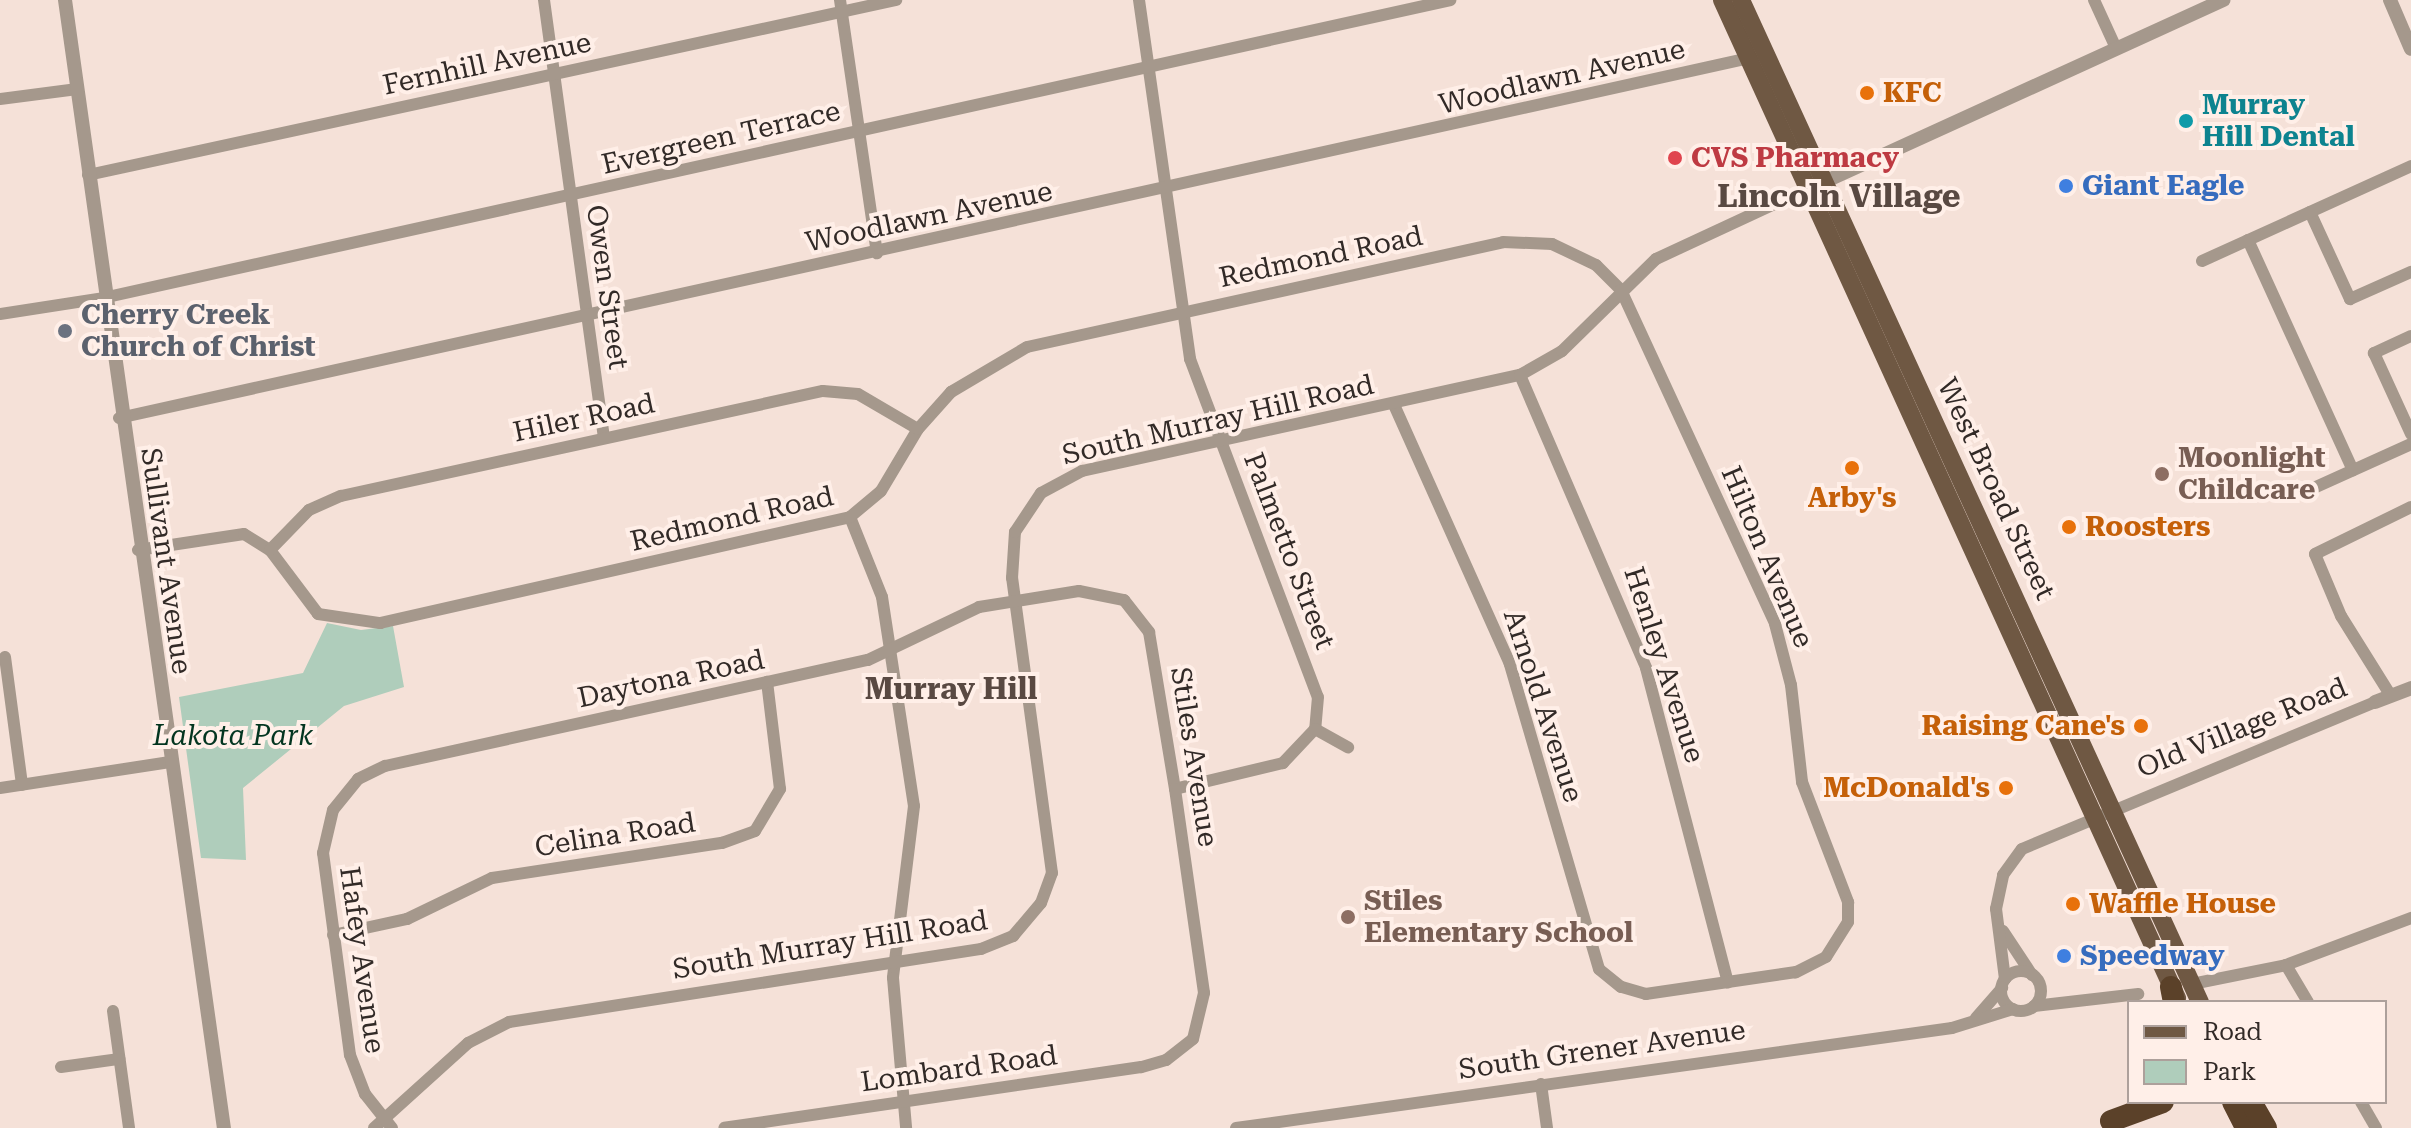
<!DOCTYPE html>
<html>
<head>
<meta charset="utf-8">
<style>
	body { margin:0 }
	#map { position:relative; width:2411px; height:1128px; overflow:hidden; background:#f5e1d8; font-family:"Roboto Serif",serif }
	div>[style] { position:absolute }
	.green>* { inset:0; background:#afcdbb }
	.minor>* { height:12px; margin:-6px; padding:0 6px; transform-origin:6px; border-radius:6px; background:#a5988c }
	.minor>.ring { margin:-6px; padding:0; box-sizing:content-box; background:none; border:12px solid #a5988c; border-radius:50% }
	.tertiary>* { height:14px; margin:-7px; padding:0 7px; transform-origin:7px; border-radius:7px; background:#a5988c }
	.primary>* { height:18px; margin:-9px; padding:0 9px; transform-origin:9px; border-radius:9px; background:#6f5843 }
	.motorway>* { height:22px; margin:-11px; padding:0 11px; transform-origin:11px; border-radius:11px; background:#5b4129 }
	.dots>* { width:22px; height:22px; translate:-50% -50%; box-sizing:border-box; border:4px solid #ffefe8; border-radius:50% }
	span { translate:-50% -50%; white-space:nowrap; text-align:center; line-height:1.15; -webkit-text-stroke:8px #ffefe8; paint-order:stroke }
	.street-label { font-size:28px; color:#322a27 }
	.food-label { font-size:28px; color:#c56008; font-weight:700 }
	.left { translate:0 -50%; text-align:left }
	.right { translate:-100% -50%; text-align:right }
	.culture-label { font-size:28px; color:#0d838f; font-weight:700 }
	.health-label { font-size:28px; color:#be3a42; font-weight:700 }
	.shop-label { font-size:28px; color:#366cbe; font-weight:700 }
	.worship-label { font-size:28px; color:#5b616d; font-weight:700 }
	.education-label { font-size:28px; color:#785e54; font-weight:700 }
	.park-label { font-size:28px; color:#033520; font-style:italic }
	.neighbourhood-label { font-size:30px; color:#594942; font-weight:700 }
	.quarter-label { font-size:32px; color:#594942; font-weight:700 }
	.legend { position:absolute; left:2127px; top:1000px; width:260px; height:104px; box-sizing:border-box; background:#ffefe8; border:2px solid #ada09b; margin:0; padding:10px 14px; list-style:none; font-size:24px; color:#322a27 }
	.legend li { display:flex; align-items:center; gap:16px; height:40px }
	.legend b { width:40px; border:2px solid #ada09b }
</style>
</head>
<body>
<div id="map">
	<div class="green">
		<div style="clip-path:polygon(327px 623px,361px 630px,393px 626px,404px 687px,344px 706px,243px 788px,246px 860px,201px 858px,179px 697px,303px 673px)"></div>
	</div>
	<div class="minor">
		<div style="left:544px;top:0;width:442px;rotate:82.2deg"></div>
		<div style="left:840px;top:0;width:256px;rotate:81.7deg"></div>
		<div style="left:1139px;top:0;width:363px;rotate:81.9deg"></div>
		<div style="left:1190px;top:359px;width:361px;rotate:69.3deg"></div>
		<div style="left:1318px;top:697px;width:32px;rotate:95deg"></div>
		<div style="left:1315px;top:729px;width:47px;rotate:133.3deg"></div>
		<div style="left:1283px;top:763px;width:111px;rotate:166.5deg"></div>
		<div style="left:2094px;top:0;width:53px;rotate:65.4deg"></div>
		<div style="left:0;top:99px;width:78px;rotate:-7.4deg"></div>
		<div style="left:88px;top:175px;width:827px;rotate:-12.22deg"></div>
		<div style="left:2310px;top:212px;width:96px;rotate:65.3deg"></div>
		<div style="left:2350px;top:299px;width:67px;rotate:-23.9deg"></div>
		<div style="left:2248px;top:240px;width:253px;rotate:65.5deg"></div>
		<div style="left:2202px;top:261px;width:230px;rotate:-24.4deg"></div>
		<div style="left:0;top:314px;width:104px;rotate:-8.8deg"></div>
		<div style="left:103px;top:298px;width:1380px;rotate:-12.47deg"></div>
		<div style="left:2411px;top:336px;width:41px;rotate:155.3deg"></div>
		<div style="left:2374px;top:353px;width:89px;rotate:65.4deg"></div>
		<div style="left:1520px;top:375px;width:319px;rotate:66.7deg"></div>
		<div style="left:1646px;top:668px;width:325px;rotate:75.4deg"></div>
		<div style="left:119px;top:418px;width:1669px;rotate:-12.45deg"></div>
		<div style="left:2307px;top:491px;width:114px;rotate:-24.3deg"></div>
		<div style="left:850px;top:517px;width:86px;rotate:68.2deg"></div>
		<div style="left:882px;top:597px;width:211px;rotate:81.3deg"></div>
		<div style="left:914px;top:806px;width:173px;rotate:97deg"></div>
		<div style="left:893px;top:978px;width:151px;rotate:85deg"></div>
		<div style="left:138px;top:550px;width:107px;rotate:-8.6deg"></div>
		<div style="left:244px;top:534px;width:31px;rotate:32deg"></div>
		<div style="left:270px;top:550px;width:80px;rotate:53.1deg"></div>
		<div style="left:318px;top:614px;width:63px;rotate:8.3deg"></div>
		<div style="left:380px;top:623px;width:482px;rotate:-12.7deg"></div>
		<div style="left:850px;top:517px;width:40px;rotate:-40deg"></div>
		<div style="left:881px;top:491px;width:72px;rotate:-59.2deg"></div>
		<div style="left:918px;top:429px;width:50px;rotate:-48.3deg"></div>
		<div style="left:951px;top:392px;width:88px;rotate:-30.6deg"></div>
		<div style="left:1027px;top:347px;width:487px;rotate:-12.4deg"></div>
		<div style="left:1503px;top:242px;width:49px;rotate:2.3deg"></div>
		<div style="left:1552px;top:244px;width:49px;rotate:25.5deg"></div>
		<div style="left:1596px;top:265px;width:35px;rotate:45deg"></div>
		<div style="left:1621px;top:290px;width:368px;rotate:65.2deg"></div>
		<div style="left:1775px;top:624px;width:63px;rotate:75.3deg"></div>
		<div style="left:1791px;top:685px;width:98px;rotate:83.5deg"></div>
		<div style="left:1802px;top:782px;width:129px;rotate:69deg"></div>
		<div style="left:1848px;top:902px;width:20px;rotate:90deg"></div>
		<div style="left:1848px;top:922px;width:41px;rotate:122.2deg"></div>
		<div style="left:1826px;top:957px;width:34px;rotate:153deg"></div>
		<div style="left:1796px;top:972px;width:152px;rotate:171.7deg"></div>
		<div style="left:1646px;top:994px;width:26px;rotate:-164deg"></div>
		<div style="left:1621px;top:987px;width:28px;rotate:-141deg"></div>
		<div style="left:1599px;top:969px;width:318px;rotate:-106.3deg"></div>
		<div style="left:1510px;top:664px;width:286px;rotate:-114.1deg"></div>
		<div style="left:270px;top:550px;width:56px;rotate:-45.7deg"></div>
		<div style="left:309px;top:510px;width:35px;rotate:-24deg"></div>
		<div style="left:341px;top:496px;width:493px;rotate:-12.3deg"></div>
		<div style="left:823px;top:391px;width:35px;rotate:5deg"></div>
		<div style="left:858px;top:394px;width:69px;rotate:30.3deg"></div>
		<div style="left:5px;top:657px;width:129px;rotate:82.4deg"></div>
		<div style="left:2391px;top:696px;width:94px;rotate:-122deg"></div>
		<div style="left:2341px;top:616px;width:67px;rotate:-112.8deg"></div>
		<div style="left:2315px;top:554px;width:107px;rotate:-26.1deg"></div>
		<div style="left:1315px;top:729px;width:38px;rotate:29deg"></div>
		<div style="left:0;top:788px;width:172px;rotate:-8.7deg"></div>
		<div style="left:2003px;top:931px;width:53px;rotate:56.6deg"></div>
		<div style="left:333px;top:935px;width:76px;rotate:-12.2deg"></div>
		<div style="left:407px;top:919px;width:94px;rotate:-25.8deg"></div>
		<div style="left:492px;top:878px;width:233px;rotate:-8.7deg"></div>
		<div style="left:722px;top:843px;width:35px;rotate:-20deg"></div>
		<div style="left:755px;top:831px;width:49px;rotate:-59.2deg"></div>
		<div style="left:780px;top:789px;width:108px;rotate:-96.9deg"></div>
		<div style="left:2286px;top:965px;width:43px;rotate:59.3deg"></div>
		<div class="ring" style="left:2001px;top:971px;width:28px;height:28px"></div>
		<div style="left:2005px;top:979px;width:71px;rotate:-97.3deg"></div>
		<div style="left:1996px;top:909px;width:35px;rotate:-78deg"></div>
		<div style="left:2003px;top:875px;width:32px;rotate:-54deg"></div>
		<div style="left:2022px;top:849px;width:382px;rotate:-22.6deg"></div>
		<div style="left:2192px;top:984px;width:96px;rotate:-11.4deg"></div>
		<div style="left:2286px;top:965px;width:134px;rotate:-20.6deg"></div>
		<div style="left:2034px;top:1006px;width:105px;rotate:-6.6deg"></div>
		<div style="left:113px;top:1011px;width:118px;rotate:82.2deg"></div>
		<div style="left:1976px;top:1018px;width:40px;rotate:-49deg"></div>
		<div style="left:61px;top:1067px;width:59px;rotate:-7.9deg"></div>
		<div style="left:1541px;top:1084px;width:44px;rotate:82.2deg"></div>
		<div style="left:2361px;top:1102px;width:30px;rotate:60deg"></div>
		<div style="left:374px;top:1128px;width:127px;rotate:-42.1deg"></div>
		<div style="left:468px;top:1043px;width:46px;rotate:-27.1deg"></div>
		<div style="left:509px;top:1022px;width:478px;rotate:-8.8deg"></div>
		<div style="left:981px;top:949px;width:35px;rotate:-22deg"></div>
		<div style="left:1013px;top:936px;width:43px;rotate:-49.7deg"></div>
		<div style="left:1041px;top:903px;width:32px;rotate:-70deg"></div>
		<div style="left:1052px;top:873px;width:298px;rotate:-97.7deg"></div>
		<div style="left:1012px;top:578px;width:46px;rotate:-86.3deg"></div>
		<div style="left:1015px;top:532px;width:47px;rotate:-56.3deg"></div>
		<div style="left:1041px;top:493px;width:47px;rotate:-28.2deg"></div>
		<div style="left:1082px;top:471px;width:448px;rotate:-12.4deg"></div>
		<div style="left:1520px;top:375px;width:48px;rotate:-29.7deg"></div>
		<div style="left:1562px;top:351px;width:132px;rotate:-44.4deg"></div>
		<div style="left:1656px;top:259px;width:173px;rotate:-24.9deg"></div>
		<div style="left:392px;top:1128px;width:43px;rotate:-128.5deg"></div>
		<div style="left:365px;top:1094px;width:42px;rotate:-111deg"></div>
		<div style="left:350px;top:1055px;width:204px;rotate:-97.6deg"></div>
		<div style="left:323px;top:853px;width:44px;rotate:-76.9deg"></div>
		<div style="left:333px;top:810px;width:40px;rotate:-51deg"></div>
		<div style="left:358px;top:779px;width:30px;rotate:-26deg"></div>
		<div style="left:385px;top:766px;width:494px;rotate:-12.4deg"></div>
		<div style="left:868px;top:660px;width:123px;rotate:-25.5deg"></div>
		<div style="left:979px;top:607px;width:101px;rotate:-9.1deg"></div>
		<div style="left:1079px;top:591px;width:46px;rotate:11.3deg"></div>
		<div style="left:1124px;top:600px;width:41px;rotate:52deg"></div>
		<div style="left:1149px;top:632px;width:159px;rotate:80.6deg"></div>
		<div style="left:1175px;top:789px;width:206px;rotate:81.9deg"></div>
		<div style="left:1204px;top:993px;width:47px;rotate:103.4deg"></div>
		<div style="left:1193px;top:1039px;width:34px;rotate:142deg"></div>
		<div style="left:1166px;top:1060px;width:26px;rotate:164deg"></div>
		<div style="left:1141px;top:1067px;width:421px;rotate:171.7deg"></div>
		<div style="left:1236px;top:1128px;width:723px;rotate:-7.95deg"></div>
		<div style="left:1952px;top:1028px;width:64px;rotate:-17.3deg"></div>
	</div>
	<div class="tertiary">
		<div style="left:65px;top:0;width:1139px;rotate:81.98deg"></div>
		<div style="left:2390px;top:0;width:53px;rotate:66.8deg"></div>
		<div style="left:1824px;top:182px;width:439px;rotate:-24.5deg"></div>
		<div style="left:2375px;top:702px;width:39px;rotate:-21deg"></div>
	</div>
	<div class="primary">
		<div style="left:1722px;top:0;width:1097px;rotate:65.49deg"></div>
		<div style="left:1741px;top:0;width:1102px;rotate:65.39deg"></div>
	</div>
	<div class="motorway">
		<div style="left:2171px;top:987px;width:15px;rotate:79deg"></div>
		<div style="left:2233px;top:1102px;width:29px;rotate:63deg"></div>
		<div style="left:2251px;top:1102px;width:30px;rotate:60deg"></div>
		<div style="left:2111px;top:1121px;width:55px;rotate:-20.1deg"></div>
	</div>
	<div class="dots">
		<div style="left:1867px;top:93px;background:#e8710a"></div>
		<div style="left:2186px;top:121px;background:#0f9aa8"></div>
		<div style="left:1675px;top:158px;background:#e0444e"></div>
		<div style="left:2066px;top:186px;background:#3f7fe0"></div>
		<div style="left:65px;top:331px;background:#6b7280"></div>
		<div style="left:1852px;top:468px;background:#e8710a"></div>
		<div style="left:2162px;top:474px;background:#8d6e63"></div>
		<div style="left:2069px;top:527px;background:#e8710a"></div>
		<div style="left:2141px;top:726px;background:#e8710a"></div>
		<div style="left:2006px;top:788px;background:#e8710a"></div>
		<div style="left:2073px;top:904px;background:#e8710a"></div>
		<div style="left:1348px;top:917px;background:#8d6e63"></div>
		<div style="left:2064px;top:956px;background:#3f7fe0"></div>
	</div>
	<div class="street-label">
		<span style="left:487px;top:64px;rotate:-12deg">Fernhill Avenue</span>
		<span style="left:1562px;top:77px;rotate:-13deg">Woodlawn Avenue</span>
		<span style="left:721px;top:138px;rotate:-13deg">Evergreen Terrace</span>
		<span style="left:929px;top:217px;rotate:-12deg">Woodlawn Avenue</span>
		<span style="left:1321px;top:257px;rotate:-12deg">Redmond Road</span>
		<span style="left:607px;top:287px;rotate:82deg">Owen Street</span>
		<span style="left:584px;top:418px;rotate:-12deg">Hiler Road</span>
		<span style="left:1218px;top:420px;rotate:-13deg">South Murray Hill Road</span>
		<span style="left:1996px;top:489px;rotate:65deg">West Broad Street</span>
		<span style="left:732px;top:519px;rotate:-13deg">Redmond Road</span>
		<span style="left:1289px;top:551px;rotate:69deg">Palmetto Street</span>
		<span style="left:1767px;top:557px;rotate:67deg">Hilton Avenue</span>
		<span style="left:166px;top:561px;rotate:82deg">Sullivant Avenue</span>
		<span style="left:1664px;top:665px;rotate:72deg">Henley Avenue</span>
		<span style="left:671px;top:679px;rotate:-12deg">Daytona Road</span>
		<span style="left:1543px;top:706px;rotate:72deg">Arnold Avenue</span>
		<span style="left:2242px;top:728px;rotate:-22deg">Old Village Road</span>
		<span style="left:1194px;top:757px;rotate:81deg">Stiles Avenue</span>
		<span style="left:615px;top:835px;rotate:-9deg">Celina Road</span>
		<span style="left:830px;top:945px;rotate:-9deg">South Murray Hill Road</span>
		<span style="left:362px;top:960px;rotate:82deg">Hafey Avenue</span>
		<span style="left:1602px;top:1050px;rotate:-8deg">South Grener Avenue</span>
		<span style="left:959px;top:1069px;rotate:-8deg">Lombard Road</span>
	</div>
	<div class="food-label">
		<span class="left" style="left:1883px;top:93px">KFC</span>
		<span style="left:1852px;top:498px">Arby's</span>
		<span class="left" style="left:2085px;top:527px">Roosters</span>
		<span class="right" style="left:2125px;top:726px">Raising Cane's</span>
		<span class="right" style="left:1990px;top:788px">McDonald's</span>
		<span class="left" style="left:2089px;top:904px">Waffle House</span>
	</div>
	<div class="culture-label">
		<span class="left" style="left:2202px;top:121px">Murray<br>Hill Dental</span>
	</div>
	<div class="health-label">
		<span class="left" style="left:1691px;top:158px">CVS Pharmacy</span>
	</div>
	<div class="shop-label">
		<span class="left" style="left:2082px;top:186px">Giant Eagle</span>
		<span class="left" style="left:2080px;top:956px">Speedway</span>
	</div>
	<div class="worship-label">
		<span class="left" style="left:81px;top:331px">Cherry Creek<br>Church of Christ</span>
	</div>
	<div class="education-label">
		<span class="left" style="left:2178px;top:474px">Moonlight<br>Childcare</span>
		<span class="left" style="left:1364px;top:917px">Stiles<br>Elementary School</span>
	</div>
	<div class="park-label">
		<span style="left:233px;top:736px">Lakota Park</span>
	</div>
	<div class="neighbourhood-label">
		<span style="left:951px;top:689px">Murray Hill</span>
	</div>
	<div class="quarter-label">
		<span style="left:1839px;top:196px">Lincoln Village</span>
	</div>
	<ul class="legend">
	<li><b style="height:10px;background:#6f5843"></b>Road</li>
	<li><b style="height:22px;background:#afcdbb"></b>Park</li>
	</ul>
</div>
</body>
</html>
